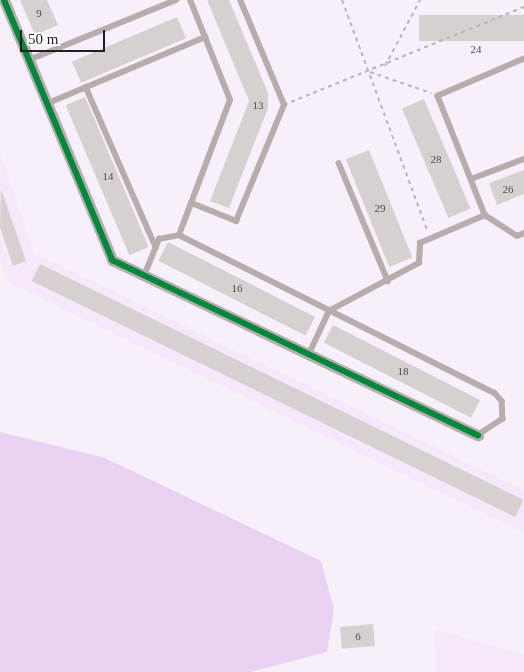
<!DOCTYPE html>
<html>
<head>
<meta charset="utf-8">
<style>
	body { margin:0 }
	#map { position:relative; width:524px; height:672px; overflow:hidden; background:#f7f0fa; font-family:"Times New Roman",serif }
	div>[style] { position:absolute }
	.built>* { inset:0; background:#f5e8fb }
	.green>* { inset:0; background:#e9d1f4 }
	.building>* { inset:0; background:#d6d0d1; transform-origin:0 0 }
	.path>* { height:2px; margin-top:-1px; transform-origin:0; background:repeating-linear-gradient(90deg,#bcb4b8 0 4px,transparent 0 8px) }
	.lane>* { height:5.5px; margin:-2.75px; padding:0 2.75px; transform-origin:2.75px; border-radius:2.75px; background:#b6adad }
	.street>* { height:11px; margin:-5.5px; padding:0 5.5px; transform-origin:5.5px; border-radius:5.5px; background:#b6adad }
	.cycleway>* { height:6px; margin:-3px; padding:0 3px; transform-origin:3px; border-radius:3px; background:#00873e }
	span { translate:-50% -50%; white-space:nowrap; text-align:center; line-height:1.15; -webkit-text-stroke:4px #fff; paint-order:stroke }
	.number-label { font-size:11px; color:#504a50 }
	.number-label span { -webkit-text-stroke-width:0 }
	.scale { position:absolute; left:20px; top:30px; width:85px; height:22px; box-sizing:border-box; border:2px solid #231e25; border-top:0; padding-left:6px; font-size:15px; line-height:18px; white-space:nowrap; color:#231e25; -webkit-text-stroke:4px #fff; paint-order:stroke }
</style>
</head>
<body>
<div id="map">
	<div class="built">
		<div style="clip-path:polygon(0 152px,34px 253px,524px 490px,524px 533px,8px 282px,0 259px)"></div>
		<div style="clip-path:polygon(435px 629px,524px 655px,524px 672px,436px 672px)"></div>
	</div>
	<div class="green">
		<div style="clip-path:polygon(0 432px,105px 458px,321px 561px,334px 609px,327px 652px,250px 672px,0 672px)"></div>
	</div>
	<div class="building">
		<div style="clip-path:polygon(20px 0,47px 0,58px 25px,35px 35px)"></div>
		<div style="clip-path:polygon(207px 0,229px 0,268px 93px,268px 108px,229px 208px,210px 201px,249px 101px)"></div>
		<div style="left:524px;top:15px;width:26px;height:105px;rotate:90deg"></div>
		<div style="left:177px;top:17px;width:23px;height:114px;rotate:67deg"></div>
		<div style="left:85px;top:97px;width:163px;height:21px;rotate:67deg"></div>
		<div style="left:424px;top:99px;width:119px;height:24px;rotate:67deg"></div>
		<div style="left:369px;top:150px;width:116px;height:25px;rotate:68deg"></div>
		<div style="clip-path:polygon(524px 170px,524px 194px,497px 205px,489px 183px)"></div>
		<div style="clip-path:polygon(1px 189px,26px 261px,13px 266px,0 227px)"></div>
		<div style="left:168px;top:242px;width:165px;height:21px;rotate:27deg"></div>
		<div style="left:40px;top:264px;width:538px;height:19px;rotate:26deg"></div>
		<div style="left:333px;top:325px;width:165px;height:20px;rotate:27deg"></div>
		<div style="left:373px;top:624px;width:22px;height:33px;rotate:85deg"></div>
	</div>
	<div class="path">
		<div style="left:342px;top:0;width:247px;rotate:69.7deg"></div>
		<div style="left:385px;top:66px;width:75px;rotate:-62.1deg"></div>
		<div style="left:370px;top:72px;width:65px;rotate:19deg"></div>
		<div style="left:291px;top:102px;width:252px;rotate:-22.2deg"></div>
	</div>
	<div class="lane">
		<div style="left:524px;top:59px;width:94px;rotate:156.7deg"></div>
		<div style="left:438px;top:96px;width:128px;rotate:68.4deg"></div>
		<div style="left:485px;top:215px;width:38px;rotate:33deg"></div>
		<div style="left:517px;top:236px;width:8px;rotate:-23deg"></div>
		<div style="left:29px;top:60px;width:159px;rotate:-22.2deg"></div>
		<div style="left:86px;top:87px;width:175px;rotate:66.4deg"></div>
		<div style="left:46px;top:104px;width:173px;rotate:-22.8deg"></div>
		<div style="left:339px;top:163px;width:128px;rotate:67.4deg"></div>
		<div style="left:471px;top:179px;width:57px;rotate:-20.7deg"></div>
		<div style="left:192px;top:203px;width:48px;rotate:22.2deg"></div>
		<div style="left:236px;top:221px;width:126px;rotate:-67.5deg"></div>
		<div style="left:284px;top:105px;width:114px;rotate:-112.7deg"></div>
		<div style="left:179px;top:235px;width:353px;rotate:26.6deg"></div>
		<div style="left:495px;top:393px;width:11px;rotate:49deg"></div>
		<div style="left:502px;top:401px;width:18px;rotate:87deg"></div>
		<div style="left:503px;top:419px;width:30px;rotate:147deg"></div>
		<div style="left:144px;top:276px;width:40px;rotate:-68deg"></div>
		<div style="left:159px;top:239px;width:20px;rotate:-11deg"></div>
		<div style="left:179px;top:235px;width:144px;rotate:-69.3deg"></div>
		<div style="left:230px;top:100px;width:108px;rotate:-111.8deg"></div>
		<div style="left:309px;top:354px;width:47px;rotate:-65.1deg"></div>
		<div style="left:329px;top:311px;width:102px;rotate:-28.1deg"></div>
		<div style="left:419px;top:263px;width:20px;rotate:-87deg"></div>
		<div style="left:420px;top:243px;width:71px;rotate:-23.3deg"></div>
	</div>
	<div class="street">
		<div style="left:4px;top:0;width:282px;rotate:67.4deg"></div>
		<div style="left:112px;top:260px;width:406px;rotate:25.6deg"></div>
	</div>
	<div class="cycleway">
		<div style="left:4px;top:0;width:282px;rotate:67.4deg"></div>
		<div style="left:112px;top:260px;width:406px;rotate:25.6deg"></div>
	</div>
	<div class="number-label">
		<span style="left:39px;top:13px">9</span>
		<span style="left:476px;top:49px">24</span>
		<span style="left:258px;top:105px">13</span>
		<span style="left:436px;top:159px">28</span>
		<span style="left:108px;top:176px">14</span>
		<span style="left:508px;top:189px">26</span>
		<span style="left:380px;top:208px">29</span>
		<span style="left:237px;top:288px">16</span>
		<span style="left:403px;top:371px">18</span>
		<span style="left:358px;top:636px">6</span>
	</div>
	<div class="scale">50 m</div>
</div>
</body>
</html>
